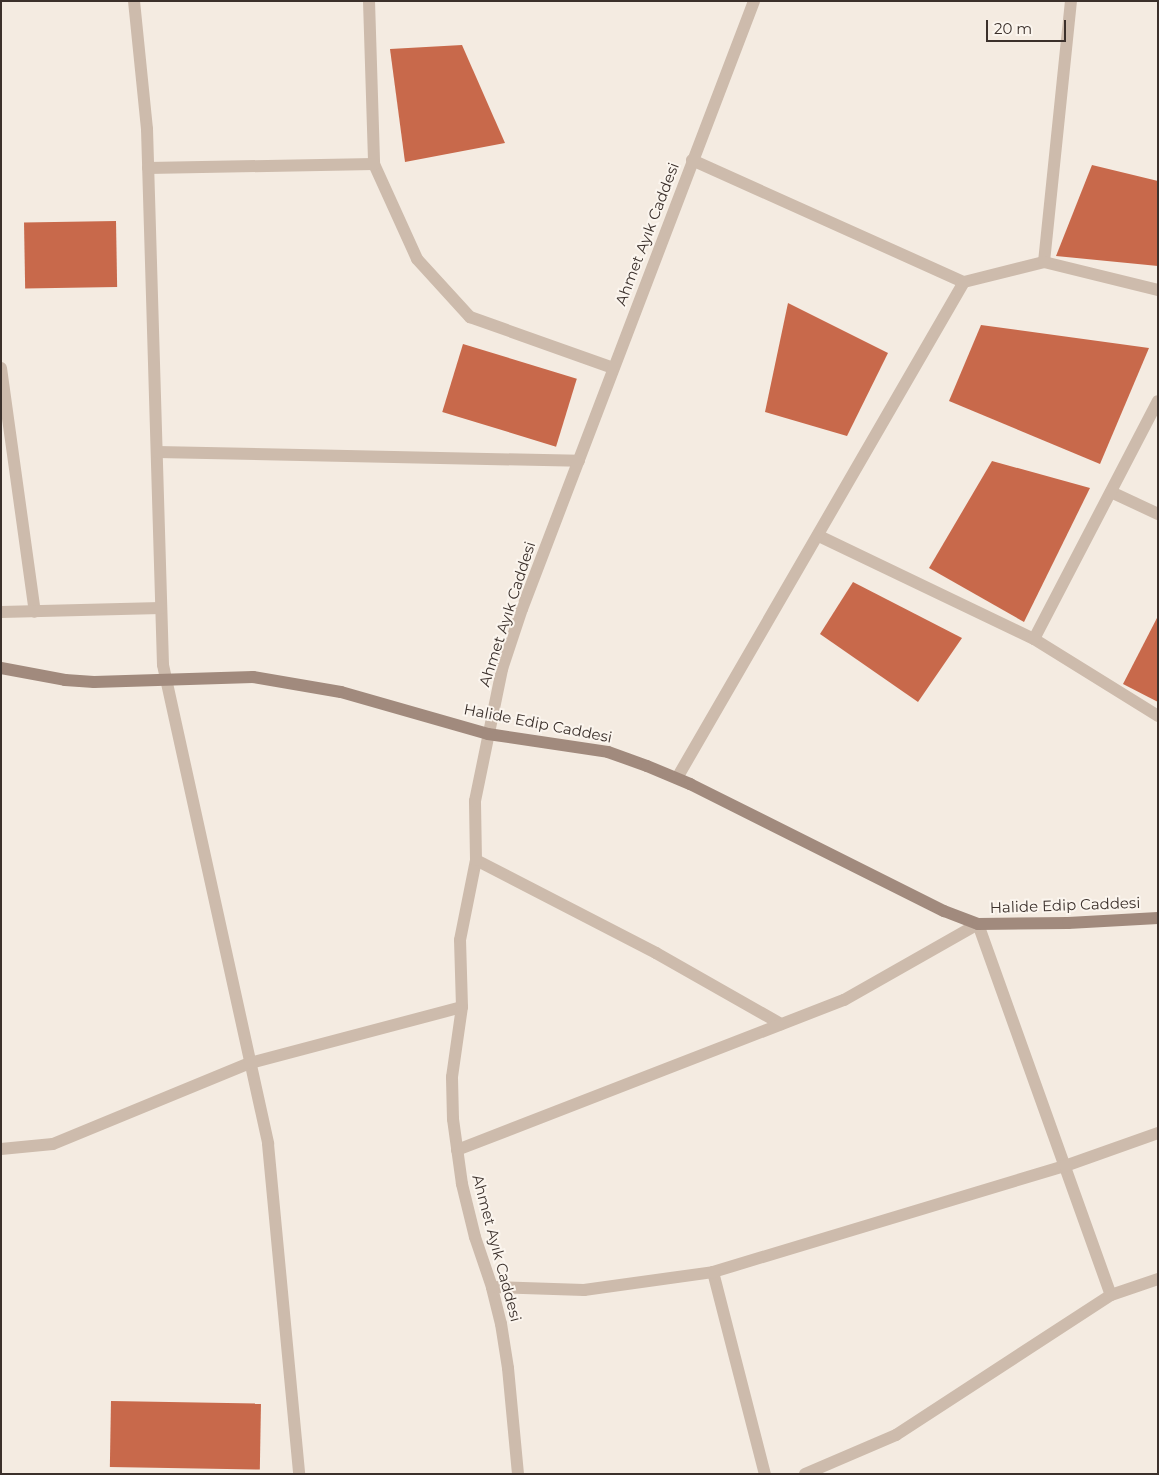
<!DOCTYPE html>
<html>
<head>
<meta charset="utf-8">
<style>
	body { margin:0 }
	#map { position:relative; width:1159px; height:1475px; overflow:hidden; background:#f4ebe1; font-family:Montserrat,sans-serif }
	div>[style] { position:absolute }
	.building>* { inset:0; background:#c8694b; transform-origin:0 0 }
	.street>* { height:12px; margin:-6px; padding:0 6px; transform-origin:6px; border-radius:6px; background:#cdbbac }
	.secondary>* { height:12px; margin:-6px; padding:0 6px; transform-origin:6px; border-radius:6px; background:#a18a7d }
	span { translate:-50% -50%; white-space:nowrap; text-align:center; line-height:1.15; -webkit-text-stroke:4px #fbf5ee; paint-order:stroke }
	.street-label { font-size:15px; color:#3b302b }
	.frame { position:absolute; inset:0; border:2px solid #3b302b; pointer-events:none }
	.scale { position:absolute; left:986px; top:20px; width:80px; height:22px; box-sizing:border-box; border:2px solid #3b302b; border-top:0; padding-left:6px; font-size:15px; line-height:18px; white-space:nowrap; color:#3b302b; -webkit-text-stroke:4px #fbf5ee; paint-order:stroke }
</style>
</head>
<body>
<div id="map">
	<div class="building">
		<div style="clip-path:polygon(462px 45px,505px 143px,405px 162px,390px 49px)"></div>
		<div style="clip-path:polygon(1092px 165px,1158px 181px,1158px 266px,1056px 256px)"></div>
		<div style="left:116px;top:221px;width:66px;height:92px;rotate:89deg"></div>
		<div style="clip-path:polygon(788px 303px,888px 353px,847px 436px,765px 412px)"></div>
		<div style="clip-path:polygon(981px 325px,1149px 348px,1100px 464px,949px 401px)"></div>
		<div style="left:463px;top:344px;width:119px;height:71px;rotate:17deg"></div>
		<div style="clip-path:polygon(992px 461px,1090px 488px,1024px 622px,929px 568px)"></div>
		<div style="clip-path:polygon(853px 582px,962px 638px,918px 702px,820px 634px)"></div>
		<div style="clip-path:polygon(1158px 616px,1158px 702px,1123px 684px)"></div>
		<div style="left:111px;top:1401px;width:150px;height:66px;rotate:1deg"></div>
	</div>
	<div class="street">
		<div style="left:134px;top:1px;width:129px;rotate:84.2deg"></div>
		<div style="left:147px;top:129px;width:536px;rotate:88.29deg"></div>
		<div style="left:163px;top:665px;width:490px;rotate:77.6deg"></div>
		<div style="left:268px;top:1144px;width:331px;rotate:84.6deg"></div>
		<div style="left:369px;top:1px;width:163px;rotate:88.2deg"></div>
		<div style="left:374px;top:164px;width:104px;rotate:65.6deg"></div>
		<div style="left:417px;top:259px;width:79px;rotate:47.6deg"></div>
		<div style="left:470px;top:317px;width:152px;rotate:19.6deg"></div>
		<div style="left:692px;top:160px;width:298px;rotate:24.2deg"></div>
		<div style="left:148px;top:168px;width:226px;rotate:-1deg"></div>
		<div style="left:1044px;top:262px;width:262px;rotate:-84.1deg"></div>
		<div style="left:1px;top:368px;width:246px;rotate:82.1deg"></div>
		<div style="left:157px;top:452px;width:422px;rotate:1.2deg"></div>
		<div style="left:1111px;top:492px;width:52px;rotate:25.1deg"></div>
		<div style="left:819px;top:536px;width:238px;rotate:25.6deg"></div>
		<div style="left:1034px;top:639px;width:146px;rotate:31.8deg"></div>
		<div style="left:1px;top:612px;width:160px;rotate:-1.4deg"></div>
		<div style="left:1034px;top:639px;width:268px;rotate:-62.5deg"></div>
		<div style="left:677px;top:778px;width:573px;rotate:-59.95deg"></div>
		<div style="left:964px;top:282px;width:82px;rotate:-14deg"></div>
		<div style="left:1044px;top:262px;width:117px;rotate:13.8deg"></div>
		<div style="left:476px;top:860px;width:203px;rotate:27.3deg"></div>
		<div style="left:656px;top:953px;width:144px;rotate:29.6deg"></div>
		<div style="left:1px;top:1149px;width:52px;rotate:-5.5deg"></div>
		<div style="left:53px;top:1144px;width:213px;rotate:-22.4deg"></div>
		<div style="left:250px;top:1063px;width:219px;rotate:-14.8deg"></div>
		<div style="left:457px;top:1150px;width:415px;rotate:-21.2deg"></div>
		<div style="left:844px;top:1000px;width:154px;rotate:-29.6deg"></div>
		<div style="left:978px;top:924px;width:394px;rotate:70.3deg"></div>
		<div style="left:713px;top:1272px;width:209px;rotate:75.6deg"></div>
		<div style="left:492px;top:1287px;width:92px;rotate:1.9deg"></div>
		<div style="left:584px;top:1290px;width:130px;rotate:-7.9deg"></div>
		<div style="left:713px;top:1272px;width:368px;rotate:-16.8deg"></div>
		<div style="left:1065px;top:1166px;width:99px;rotate:-19.5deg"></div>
		<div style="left:518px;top:1474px;width:106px;rotate:-95.4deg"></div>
		<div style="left:508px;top:1368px;width:45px;rotate:-99deg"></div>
		<div style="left:501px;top:1324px;width:38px;rotate:-104deg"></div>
		<div style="left:492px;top:1287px;width:53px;rotate:-108.8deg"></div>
		<div style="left:475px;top:1237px;width:55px;rotate:-103.8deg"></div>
		<div style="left:462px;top:1184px;width:66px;rotate:-97.9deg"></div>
		<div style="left:453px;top:1119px;width:42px;rotate:-91.4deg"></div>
		<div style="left:452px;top:1077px;width:71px;rotate:-81.9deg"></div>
		<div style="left:462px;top:1007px;width:67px;rotate:-91.7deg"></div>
		<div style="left:460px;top:940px;width:82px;rotate:-78.7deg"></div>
		<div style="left:476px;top:860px;width:59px;rotate:-91deg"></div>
		<div style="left:475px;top:801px;width:135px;rotate:-78.4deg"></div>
		<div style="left:502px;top:669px;width:63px;rotate:-71.6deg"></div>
		<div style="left:522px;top:609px;width:651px;rotate:-69.11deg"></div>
		<div style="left:805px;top:1474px;width:99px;rotate:-23.2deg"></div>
		<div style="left:896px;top:1435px;width:257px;rotate:-33.1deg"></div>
		<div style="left:1111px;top:1295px;width:50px;rotate:-18.8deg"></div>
	</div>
	<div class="secondary">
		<div style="left:1px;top:668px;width:65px;rotate:10.6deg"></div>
		<div style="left:65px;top:680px;width:29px;rotate:4deg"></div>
		<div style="left:94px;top:682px;width:159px;rotate:-1.8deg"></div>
		<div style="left:253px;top:677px;width:89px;rotate:9.7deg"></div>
		<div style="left:341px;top:692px;width:153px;rotate:15.9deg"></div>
		<div style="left:488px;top:734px;width:121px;rotate:8.5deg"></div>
		<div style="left:608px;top:752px;width:41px;rotate:19.7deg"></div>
		<div style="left:647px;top:766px;width:47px;rotate:22.7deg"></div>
		<div style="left:690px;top:784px;width:284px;rotate:26.6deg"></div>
		<div style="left:944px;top:911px;width:36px;rotate:21deg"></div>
		<div style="left:978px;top:924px;width:90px;rotate:-0.6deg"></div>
		<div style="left:1068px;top:923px;width:90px;rotate:-3.2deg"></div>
	</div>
	<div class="street-label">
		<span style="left:647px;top:234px;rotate:-69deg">Ahmet Ayık Caddesi</span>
		<span style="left:507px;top:614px;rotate:-72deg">Ahmet Ayık Caddesi</span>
		<span style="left:538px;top:723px;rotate:11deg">Halide Edip Caddesi</span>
		<span style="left:1065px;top:905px;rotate:-2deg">Halide Edip Caddesi</span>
		<span style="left:497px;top:1248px;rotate:75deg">Ahmet Ayık Caddesi</span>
	</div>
	<div class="frame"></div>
	<div class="scale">20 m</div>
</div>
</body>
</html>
